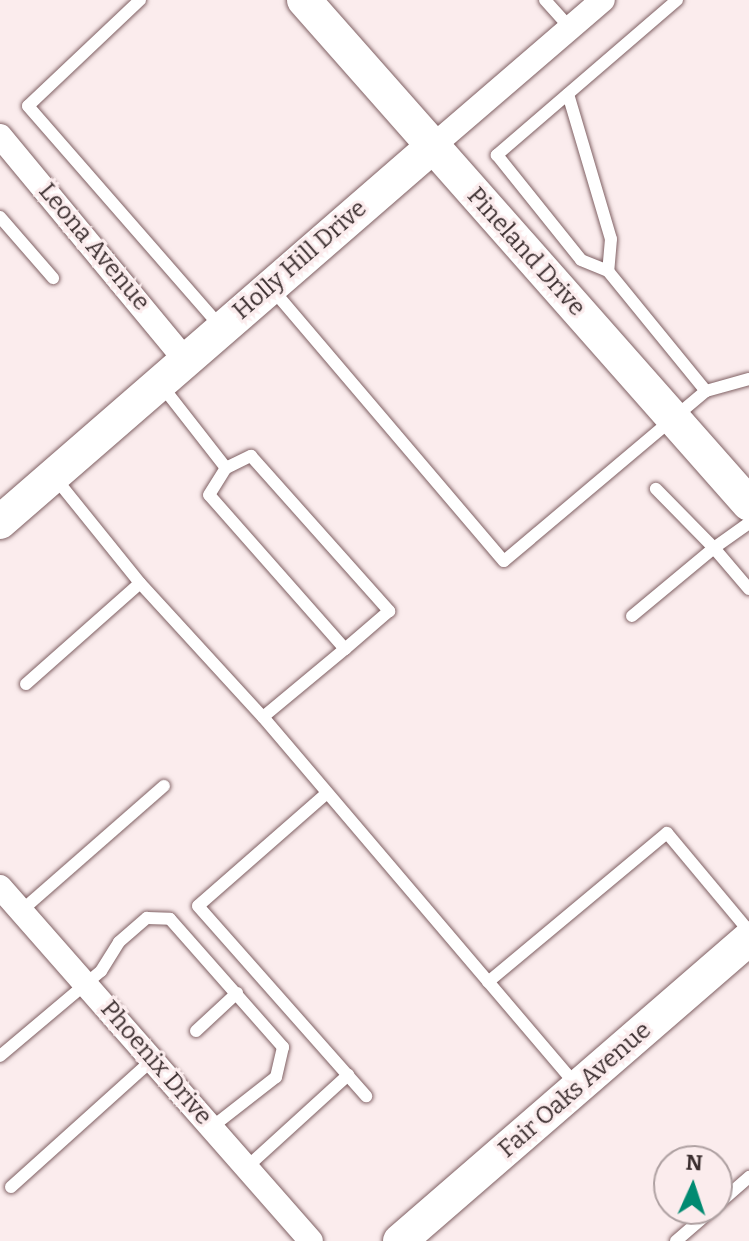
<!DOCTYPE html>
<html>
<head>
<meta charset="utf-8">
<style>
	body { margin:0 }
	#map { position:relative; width:749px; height:1241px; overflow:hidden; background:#fbeced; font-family:Bitter,serif }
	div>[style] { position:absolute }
	.roads { filter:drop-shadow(0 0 2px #7f6063) drop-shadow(0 0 2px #7f6063) }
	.lane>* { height:12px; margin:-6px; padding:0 6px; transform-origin:6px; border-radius:6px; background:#fff }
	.street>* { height:24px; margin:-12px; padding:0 12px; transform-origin:12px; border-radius:12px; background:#fff }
	.secondary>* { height:34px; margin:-17px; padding:0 17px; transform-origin:17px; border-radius:17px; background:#fff }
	span { translate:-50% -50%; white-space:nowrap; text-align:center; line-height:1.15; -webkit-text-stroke:6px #fbeced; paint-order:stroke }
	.street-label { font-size:24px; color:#3b2e2f }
	.north { position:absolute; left:653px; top:1145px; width:80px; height:80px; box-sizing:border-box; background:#fbeced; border:2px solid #aea0a1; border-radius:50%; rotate:3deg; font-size:22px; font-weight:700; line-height:32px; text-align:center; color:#3b2e2f }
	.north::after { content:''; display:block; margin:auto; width:28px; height:36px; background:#008a71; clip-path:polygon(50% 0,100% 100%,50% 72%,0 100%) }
</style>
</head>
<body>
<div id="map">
	<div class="roads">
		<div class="lane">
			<div style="left:140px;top:0;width:154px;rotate:136.6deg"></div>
			<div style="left:28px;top:106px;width:293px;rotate:48.9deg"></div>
			<div style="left:545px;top:0;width:38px;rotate:48deg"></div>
			<div style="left:677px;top:0;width:238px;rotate:139.3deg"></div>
			<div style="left:497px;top:155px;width:134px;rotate:51.3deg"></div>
			<div style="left:581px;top:260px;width:29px;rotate:22deg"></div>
			<div style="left:608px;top:271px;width:155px;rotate:50.8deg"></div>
			<div style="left:568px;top:94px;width:151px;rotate:73.5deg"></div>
			<div style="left:611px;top:239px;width:32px;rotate:95deg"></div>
			<div style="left:0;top:217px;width:81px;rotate:49deg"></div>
			<div style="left:273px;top:290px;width:356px;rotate:49.6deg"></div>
			<div style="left:504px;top:561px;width:264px;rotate:-40.1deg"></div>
			<div style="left:706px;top:391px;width:45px;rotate:-15.6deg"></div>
			<div style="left:162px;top:386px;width:104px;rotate:52deg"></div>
			<div style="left:251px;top:456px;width:208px;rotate:48.3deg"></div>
			<div style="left:389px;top:611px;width:58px;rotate:139.2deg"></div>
			<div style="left:345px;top:649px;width:205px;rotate:-131.4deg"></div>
			<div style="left:209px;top:495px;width:32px;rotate:-58deg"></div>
			<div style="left:226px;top:468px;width:28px;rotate:-26deg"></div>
			<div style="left:56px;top:479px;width:134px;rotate:51.1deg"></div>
			<div style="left:749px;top:523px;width:43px;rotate:144.5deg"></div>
			<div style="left:714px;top:548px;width:54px;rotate:49.5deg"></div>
			<div style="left:632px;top:616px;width:107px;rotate:-39.7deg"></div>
			<div style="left:714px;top:548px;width:83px;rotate:-134.5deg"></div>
			<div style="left:26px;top:684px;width:152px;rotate:-41.5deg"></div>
			<div style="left:140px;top:583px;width:182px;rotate:47.5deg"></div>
			<div style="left:263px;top:717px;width:107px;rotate:-39.7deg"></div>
			<div style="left:263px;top:717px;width:485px;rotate:49.6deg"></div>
			<div style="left:327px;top:793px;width:171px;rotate:138.8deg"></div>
			<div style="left:198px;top:906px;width:254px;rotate:48.5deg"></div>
			<div style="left:21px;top:911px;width:190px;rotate:-41.2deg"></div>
			<div style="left:488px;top:982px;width:233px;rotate:-39.8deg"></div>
			<div style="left:667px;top:833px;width:128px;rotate:50.1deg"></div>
			<div style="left:196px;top:1031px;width:56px;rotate:-42.8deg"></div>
			<div style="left:0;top:1056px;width:132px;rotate:-40.1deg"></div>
			<div style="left:101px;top:971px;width:34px;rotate:-58deg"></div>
			<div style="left:119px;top:942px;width:37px;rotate:-41deg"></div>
			<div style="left:147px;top:918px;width:23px;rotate:2deg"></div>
			<div style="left:170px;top:919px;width:171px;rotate:48.6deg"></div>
			<div style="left:283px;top:1047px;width:31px;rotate:103deg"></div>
			<div style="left:276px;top:1077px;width:81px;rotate:142deg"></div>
			<div style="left:247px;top:1167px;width:137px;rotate:-42.3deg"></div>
			<div style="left:11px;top:1187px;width:191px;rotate:-42deg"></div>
			<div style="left:717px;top:1205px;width:43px;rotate:-41.2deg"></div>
			<div style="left:676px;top:1241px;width:49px;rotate:-40.9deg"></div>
		</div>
		<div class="street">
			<div style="left:0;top:136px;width:291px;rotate:50.4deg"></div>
			<div style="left:433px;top:146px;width:224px;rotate:-40.7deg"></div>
			<div style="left:0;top:887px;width:471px;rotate:48.7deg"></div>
		</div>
		<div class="secondary">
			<div style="left:304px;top:0;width:672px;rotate:48.56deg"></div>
			<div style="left:0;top:522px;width:573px;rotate:-40.97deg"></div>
			<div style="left:400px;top:1241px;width:462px;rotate:-40.9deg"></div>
		</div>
	</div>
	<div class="street-label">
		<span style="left:94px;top:247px;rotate:50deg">Leona Avenue</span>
		<span style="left:526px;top:252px;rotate:48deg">Pineland Drive</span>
		<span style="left:300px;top:260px;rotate:-41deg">Holly Hill Drive</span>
		<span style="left:156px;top:1063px;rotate:49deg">Phoenix Drive</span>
		<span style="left:575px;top:1090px;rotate:-41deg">Fair Oaks Avenue</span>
	</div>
	<div class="north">N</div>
</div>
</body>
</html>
